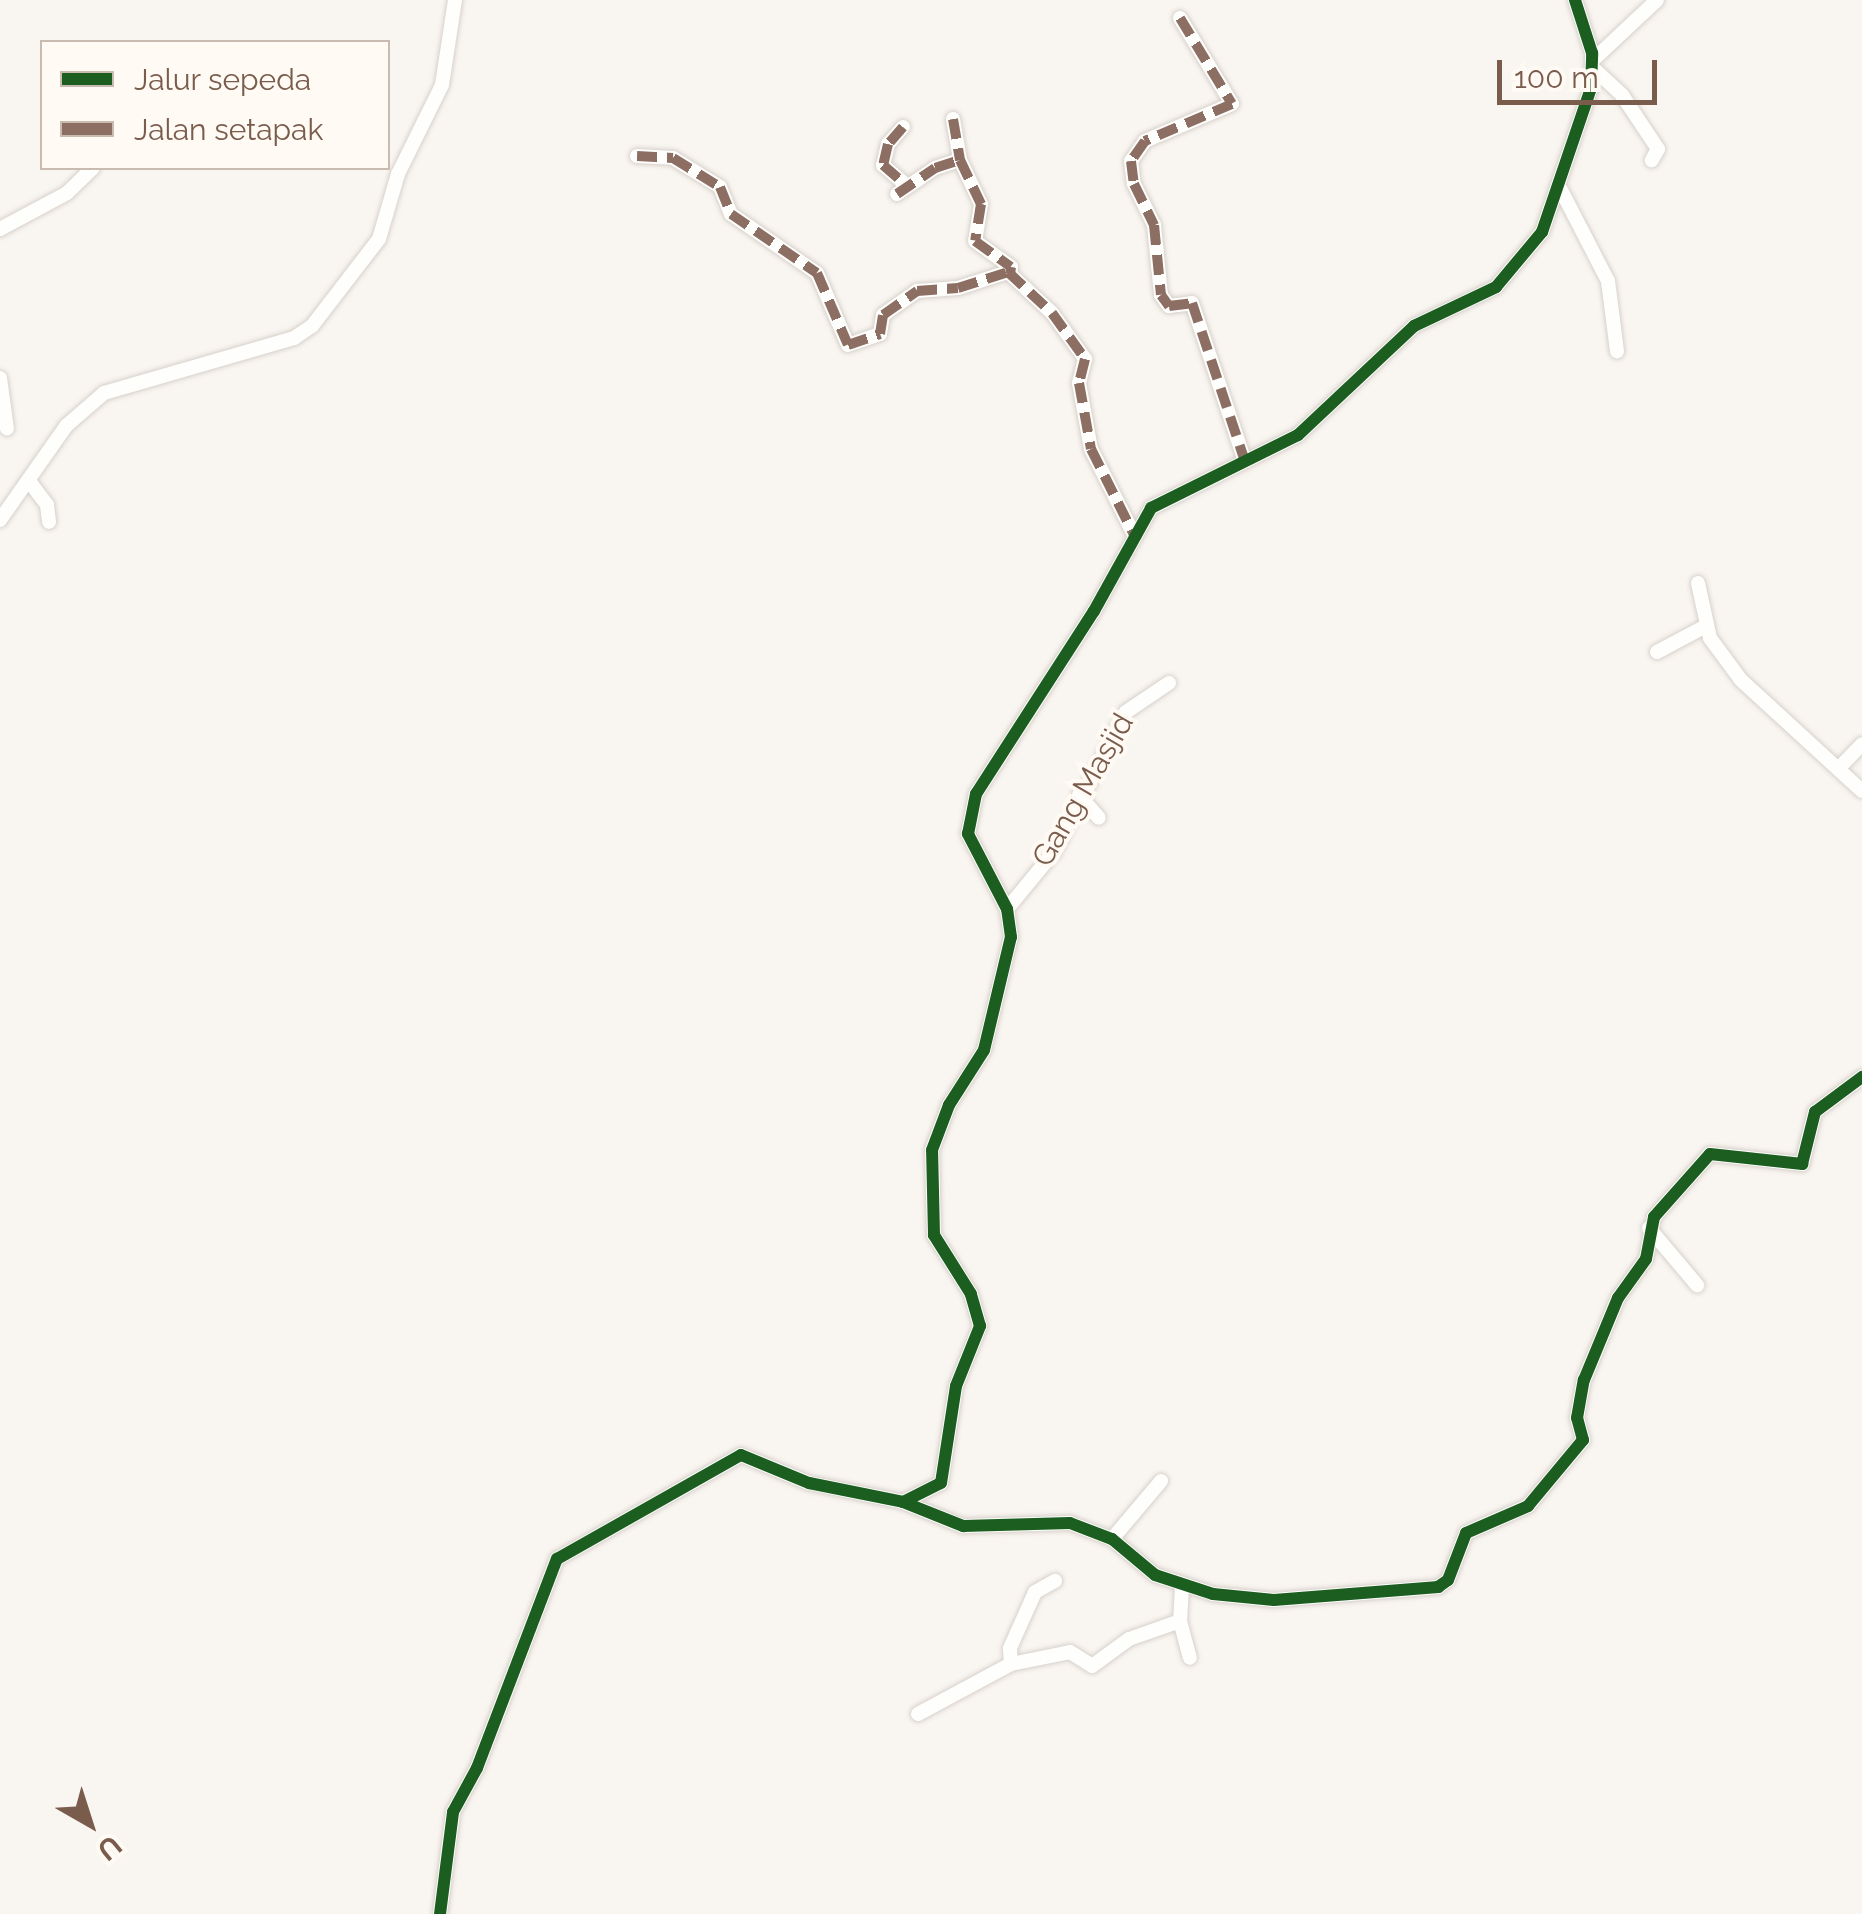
<!DOCTYPE html>
<html>
<head>
<meta charset="utf-8">
<style>
	body { margin:0 }
	#map { position:relative; width:1862px; height:1914px; overflow:hidden; background:#f9f5f0; font-family:Raleway,sans-serif }
	div>[style] { position:absolute }
	.roads { filter:drop-shadow(0 0 2px #d7d1cb) drop-shadow(0 0 2px #d7d1cb) }
	.minor>* { height:14px; margin:-7px; padding:0 7px; transform-origin:7px; border-radius:7px; background:#fefefd }
	.quiet>* { height:10px; margin-top:-5px; transform-origin:0; background:repeating-linear-gradient(90deg,#8d6e63 0 20px,transparent 0 30px) }
	.cycleway>* { height:12px; margin:-6px; padding:0 6px; transform-origin:6px; border-radius:6px; background:#1b5e20 }
	span { translate:-50% -50%; white-space:nowrap; text-align:center; line-height:1.15; -webkit-text-stroke:8px #fffaf3; paint-order:stroke }
	.street-label { font-size:30px; color:#7a5c4d }
	.legend { position:absolute; left:40px; top:40px; width:350px; height:130px; box-sizing:border-box; background:#fffaf3; border:2px solid #cabbb1; margin:0; padding:12px 18px; list-style:none; font-size:30px; color:#7a5c4d }
	.legend li { display:flex; align-items:center; gap:20px; height:50px }
	.legend b { width:50px; border:2px solid #cabbb1 }
	.north { position:absolute; left:40px; top:1774px; width:100px; height:100px; -webkit-text-stroke:8px #fffaf3; paint-order:stroke; rotate:141deg; font-size:28px; font-weight:700; line-height:40px; text-align:center; color:#7a5c4d }
	.north::after { content:''; display:block; margin:auto; width:35px; height:45px; background:#7a5c4d; clip-path:polygon(50% 0,100% 100%,50% 72%,0 100%) }
	.scale { position:absolute; left:1497px; top:60px; width:160px; height:45px; box-sizing:border-box; border:5px solid #7a5c4d; border-top:0; padding-left:12px; font-size:30px; line-height:35px; white-space:nowrap; color:#7a5c4d; -webkit-text-stroke:8px #fffaf3; paint-order:stroke }
</style>
</head>
<body>
<div id="map">
	<div class="roads">
		<div class="minor">
			<div style="left:1180px;top:18px;width:100px;rotate:58.8deg"></div>
			<div style="left:1232px;top:104px;width:95px;rotate:157deg"></div>
			<div style="left:1145px;top:141px;width:24px;rotate:125deg"></div>
			<div style="left:1131px;top:161px;width:23px;rotate:83deg"></div>
			<div style="left:1134px;top:184px;width:46px;rotate:64deg"></div>
			<div style="left:1154px;top:225px;width:70px;rotate:84.3deg"></div>
			<div style="left:1161px;top:295px;width:14px;rotate:54deg"></div>
			<div style="left:1169px;top:306px;width:23px;rotate:-7deg"></div>
			<div style="left:1192px;top:303px;width:167px;rotate:71.5deg"></div>
			<div style="left:1592px;top:61px;width:89px;rotate:-43.2deg"></div>
			<div style="left:1592px;top:67px;width:41px;rotate:43deg"></div>
			<div style="left:1622px;top:95px;width:65px;rotate:56.3deg"></div>
			<div style="left:1658px;top:149px;width:13px;rotate:119deg"></div>
			<div style="left:953px;top:119px;width:42px;rotate:80.3deg"></div>
			<div style="left:903px;top:127px;width:23px;rotate:131deg"></div>
			<div style="left:888px;top:144px;width:22px;rotate:103deg"></div>
			<div style="left:883px;top:165px;width:32px;rotate:41deg"></div>
			<div style="left:637px;top:156px;width:36px;rotate:3deg"></div>
			<div style="left:673px;top:158px;width:55px;rotate:31.7deg"></div>
			<div style="left:720px;top:187px;width:29px;rotate:68deg"></div>
			<div style="left:731px;top:214px;width:104px;rotate:34.5deg"></div>
			<div style="left:817px;top:273px;width:78px;rotate:66.7deg"></div>
			<div style="left:848px;top:345px;width:34px;rotate:-19deg"></div>
			<div style="left:880px;top:334px;width:19px;rotate:-81deg"></div>
			<div style="left:883px;top:315px;width:42px;rotate:-35.2deg"></div>
			<div style="left:917px;top:291px;width:41px;rotate:-4.2deg"></div>
			<div style="left:958px;top:288px;width:52px;rotate:-17.7deg"></div>
			<div style="left:1008px;top:272px;width:60px;rotate:43deg"></div>
			<div style="left:1052px;top:313px;width:57px;rotate:54.3deg"></div>
			<div style="left:1085px;top:359px;width:25px;rotate:104deg"></div>
			<div style="left:1079px;top:383px;width:67px;rotate:79.7deg"></div>
			<div style="left:1091px;top:449px;width:98px;rotate:63.4deg"></div>
			<div style="left:1561px;top:190px;width:102px;rotate:62.7deg"></div>
			<div style="left:1608px;top:281px;width:71px;rotate:82.7deg"></div>
			<div style="left:897px;top:194px;width:46px;rotate:-34.4deg"></div>
			<div style="left:935px;top:168px;width:26px;rotate:-18deg"></div>
			<div style="left:960px;top:160px;width:49px;rotate:64.5deg"></div>
			<div style="left:981px;top:204px;width:37px;rotate:99deg"></div>
			<div style="left:975px;top:241px;width:44px;rotate:35.8deg"></div>
			<div style="left:1011px;top:267px;width:7px;rotate:98deg"></div>
			<div style="left:0;top:229px;width:76px;rotate:-28.2deg"></div>
			<div style="left:67px;top:193px;width:36px;rotate:-44deg"></div>
			<div style="left:0;top:378px;width:51px;rotate:82.2deg"></div>
			<div style="left:29px;top:481px;width:30px;rotate:53deg"></div>
			<div style="left:47px;top:505px;width:17px;rotate:83deg"></div>
			<div style="left:0;top:520px;width:115px;rotate:-54.9deg"></div>
			<div style="left:66px;top:426px;width:50px;rotate:-41deg"></div>
			<div style="left:104px;top:393px;width:198px;rotate:-16.1deg"></div>
			<div style="left:294px;top:338px;width:22px;rotate:-34deg"></div>
			<div style="left:312px;top:326px;width:110px;rotate:-52.4deg"></div>
			<div style="left:379px;top:239px;width:68px;rotate:-73.7deg"></div>
			<div style="left:398px;top:174px;width:99px;rotate:-63.7deg"></div>
			<div style="left:442px;top:85px;width:86px;rotate:-81.3deg"></div>
			<div style="left:1698px;top:583px;width:56px;rotate:77.7deg"></div>
			<div style="left:1710px;top:638px;width:52px;rotate:53.6deg"></div>
			<div style="left:1741px;top:680px;width:164px;rotate:42.5deg"></div>
			<div style="left:1657px;top:652px;width:55px;rotate:-28deg"></div>
			<div style="left:1839px;top:768px;width:33px;rotate:-46deg"></div>
			<div style="left:1079px;top:795px;width:30px;rotate:49deg"></div>
			<div style="left:1007px;top:909px;width:74px;rotate:-50.5deg"></div>
			<div style="left:1054px;top:852px;width:157px;rotate:-62.8deg"></div>
			<div style="left:1126px;top:712px;width:52px;rotate:-34deg"></div>
			<div style="left:1649px;top:1228px;width:75px;rotate:49.9deg"></div>
			<div style="left:903px;top:1502px;width:65px;rotate:21.8deg"></div>
			<div style="left:963px;top:1526px;width:107px;rotate:-1.6deg"></div>
			<div style="left:1070px;top:1523px;width:45px;rotate:20.9deg"></div>
			<div style="left:1112px;top:1539px;width:56px;rotate:39.9deg"></div>
			<div style="left:1155px;top:1575px;width:61px;rotate:18.1deg"></div>
			<div style="left:1213px;top:1594px;width:61px;rotate:5.6deg"></div>
			<div style="left:1274px;top:1600px;width:165px;rotate:-4.5deg"></div>
			<div style="left:1438px;top:1587px;width:12px;rotate:-35deg"></div>
			<div style="left:1448px;top:1580px;width:50px;rotate:-69deg"></div>
			<div style="left:1466px;top:1533px;width:68px;rotate:-23.5deg"></div>
			<div style="left:1528px;top:1506px;width:86px;rotate:-50.2deg"></div>
			<div style="left:1583px;top:1440px;width:23px;rotate:-105deg"></div>
			<div style="left:1577px;top:1418px;width:39px;rotate:-80deg"></div>
			<div style="left:1584px;top:1380px;width:89px;rotate:-67.5deg"></div>
			<div style="left:1618px;top:1298px;width:48px;rotate:-54.3deg"></div>
			<div style="left:1646px;top:1259px;width:43px;rotate:-79.2deg"></div>
			<div style="left:1654px;top:1217px;width:84px;rotate:-48.4deg"></div>
			<div style="left:1710px;top:1154px;width:93px;rotate:6.2deg"></div>
			<div style="left:1802px;top:1164px;width:54px;rotate:-76deg"></div>
			<div style="left:1815px;top:1112px;width:59px;rotate:-36.7deg"></div>
			<div style="left:1112px;top:1539px;width:76px;rotate:-49.8deg"></div>
			<div style="left:1182px;top:1585px;width:36px;rotate:93deg"></div>
			<div style="left:1180px;top:1621px;width:38px;rotate:75deg"></div>
			<div style="left:1011px;top:1664px;width:16px;rotate:-94deg"></div>
			<div style="left:1010px;top:1648px;width:61px;rotate:-65.9deg"></div>
			<div style="left:1035px;top:1592px;width:23px;rotate:-29deg"></div>
			<div style="left:918px;top:1714px;width:106px;rotate:-28.3deg"></div>
			<div style="left:1011px;top:1664px;width:60px;rotate:-11.5deg"></div>
			<div style="left:1070px;top:1652px;width:26px;rotate:32deg"></div>
			<div style="left:1092px;top:1666px;width:46px;rotate:-36.1deg"></div>
			<div style="left:1129px;top:1639px;width:54px;rotate:-19.4deg"></div>
			<div style="left:440px;top:1914px;width:103px;rotate:-82.7deg"></div>
			<div style="left:453px;top:1812px;width:50px;rotate:-61.4deg"></div>
			<div style="left:477px;top:1768px;width:224px;rotate:-69.1deg"></div>
			<div style="left:557px;top:1559px;width:211px;rotate:-29.5deg"></div>
			<div style="left:741px;top:1455px;width:74px;rotate:22.4deg"></div>
			<div style="left:809px;top:1483px;width:96px;rotate:11.4deg"></div>
			<div style="left:903px;top:1502px;width:42px;rotate:-26.6deg"></div>
			<div style="left:941px;top:1483px;width:98px;rotate:-81.2deg"></div>
			<div style="left:956px;top:1386px;width:65px;rotate:-68.2deg"></div>
			<div style="left:980px;top:1326px;width:33px;rotate:-106deg"></div>
			<div style="left:971px;top:1294px;width:70px;rotate:-122.1deg"></div>
			<div style="left:934px;top:1235px;width:85px;rotate:-91.3deg"></div>
			<div style="left:932px;top:1150px;width:48px;rotate:-69.3deg"></div>
			<div style="left:949px;top:1105px;width:65px;rotate:-57.5deg"></div>
			<div style="left:984px;top:1050px;width:116px;rotate:-76.6deg"></div>
			<div style="left:1011px;top:937px;width:28px;rotate:-98deg"></div>
			<div style="left:1007px;top:909px;width:85px;rotate:-117.5deg"></div>
			<div style="left:968px;top:834px;width:41px;rotate:-78.7deg"></div>
			<div style="left:976px;top:794px;width:218px;rotate:-57.2deg"></div>
			<div style="left:1094px;top:611px;width:118px;rotate:-61deg"></div>
			<div style="left:1151px;top:508px;width:164px;rotate:-26.4deg"></div>
			<div style="left:1298px;top:435px;width:159px;rotate:-43.2deg"></div>
			<div style="left:1414px;top:326px;width:91px;rotate:-25.4deg"></div>
			<div style="left:1496px;top:287px;width:72px;rotate:-50.1deg"></div>
			<div style="left:1542px;top:232px;width:152px;rotate:-71.2deg"></div>
			<div style="left:1591px;top:88px;width:35px;rotate:-88deg"></div>
			<div style="left:1592px;top:53px;width:56px;rotate:-107.8deg"></div>
		</div>
	</div>
	<div class="quiet">
		<div style="left:1180px;top:18px;width:100px;rotate:58.8deg"></div>
		<div style="left:1232px;top:104px;width:95px;rotate:157deg"></div>
		<div style="left:1145px;top:141px;width:24px;rotate:125deg"></div>
		<div style="left:1131px;top:161px;width:23px;rotate:83deg"></div>
		<div style="left:1134px;top:184px;width:46px;rotate:64deg"></div>
		<div style="left:1154px;top:225px;width:70px;rotate:84.3deg"></div>
		<div style="left:1161px;top:295px;width:14px;rotate:54deg"></div>
		<div style="left:1169px;top:306px;width:23px;rotate:-7deg"></div>
		<div style="left:1192px;top:303px;width:167px;rotate:71.5deg"></div>
		<div style="left:953px;top:119px;width:42px;rotate:80.3deg"></div>
		<div style="left:903px;top:127px;width:23px;rotate:131deg"></div>
		<div style="left:888px;top:144px;width:22px;rotate:103deg"></div>
		<div style="left:883px;top:165px;width:32px;rotate:41deg"></div>
		<div style="left:637px;top:156px;width:36px;rotate:3deg"></div>
		<div style="left:673px;top:158px;width:55px;rotate:31.7deg"></div>
		<div style="left:720px;top:187px;width:29px;rotate:68deg"></div>
		<div style="left:731px;top:214px;width:104px;rotate:34.5deg"></div>
		<div style="left:817px;top:273px;width:78px;rotate:66.7deg"></div>
		<div style="left:848px;top:345px;width:34px;rotate:-19deg"></div>
		<div style="left:880px;top:334px;width:19px;rotate:-81deg"></div>
		<div style="left:883px;top:315px;width:42px;rotate:-35.2deg"></div>
		<div style="left:917px;top:291px;width:41px;rotate:-4.2deg"></div>
		<div style="left:958px;top:288px;width:52px;rotate:-17.7deg"></div>
		<div style="left:1008px;top:272px;width:60px;rotate:43deg"></div>
		<div style="left:1052px;top:313px;width:57px;rotate:54.3deg"></div>
		<div style="left:1085px;top:359px;width:25px;rotate:104deg"></div>
		<div style="left:1079px;top:383px;width:67px;rotate:79.7deg"></div>
		<div style="left:1091px;top:449px;width:98px;rotate:63.4deg"></div>
		<div style="left:897px;top:194px;width:46px;rotate:-34.4deg"></div>
		<div style="left:935px;top:168px;width:26px;rotate:-18deg"></div>
		<div style="left:960px;top:160px;width:49px;rotate:64.5deg"></div>
		<div style="left:981px;top:204px;width:37px;rotate:99deg"></div>
		<div style="left:975px;top:241px;width:44px;rotate:35.8deg"></div>
		<div style="left:1011px;top:267px;width:7px;rotate:98deg"></div>
	</div>
	<div class="cycleway">
		<div style="left:903px;top:1502px;width:65px;rotate:21.8deg"></div>
		<div style="left:963px;top:1526px;width:107px;rotate:-1.6deg"></div>
		<div style="left:1070px;top:1523px;width:45px;rotate:20.9deg"></div>
		<div style="left:1112px;top:1539px;width:56px;rotate:39.9deg"></div>
		<div style="left:1155px;top:1575px;width:61px;rotate:18.1deg"></div>
		<div style="left:1213px;top:1594px;width:61px;rotate:5.6deg"></div>
		<div style="left:1274px;top:1600px;width:165px;rotate:-4.5deg"></div>
		<div style="left:1438px;top:1587px;width:12px;rotate:-35deg"></div>
		<div style="left:1448px;top:1580px;width:50px;rotate:-69deg"></div>
		<div style="left:1466px;top:1533px;width:68px;rotate:-23.5deg"></div>
		<div style="left:1528px;top:1506px;width:86px;rotate:-50.2deg"></div>
		<div style="left:1583px;top:1440px;width:23px;rotate:-105deg"></div>
		<div style="left:1577px;top:1418px;width:39px;rotate:-80deg"></div>
		<div style="left:1584px;top:1380px;width:89px;rotate:-67.5deg"></div>
		<div style="left:1618px;top:1298px;width:48px;rotate:-54.3deg"></div>
		<div style="left:1646px;top:1259px;width:43px;rotate:-79.2deg"></div>
		<div style="left:1654px;top:1217px;width:84px;rotate:-48.4deg"></div>
		<div style="left:1710px;top:1154px;width:93px;rotate:6.2deg"></div>
		<div style="left:1802px;top:1164px;width:54px;rotate:-76deg"></div>
		<div style="left:1815px;top:1112px;width:59px;rotate:-36.7deg"></div>
		<div style="left:440px;top:1914px;width:103px;rotate:-82.7deg"></div>
		<div style="left:453px;top:1812px;width:50px;rotate:-61.4deg"></div>
		<div style="left:477px;top:1768px;width:224px;rotate:-69.1deg"></div>
		<div style="left:557px;top:1559px;width:211px;rotate:-29.5deg"></div>
		<div style="left:741px;top:1455px;width:74px;rotate:22.4deg"></div>
		<div style="left:809px;top:1483px;width:96px;rotate:11.4deg"></div>
		<div style="left:903px;top:1502px;width:42px;rotate:-26.6deg"></div>
		<div style="left:941px;top:1483px;width:98px;rotate:-81.2deg"></div>
		<div style="left:956px;top:1386px;width:65px;rotate:-68.2deg"></div>
		<div style="left:980px;top:1326px;width:33px;rotate:-106deg"></div>
		<div style="left:971px;top:1294px;width:70px;rotate:-122.1deg"></div>
		<div style="left:934px;top:1235px;width:85px;rotate:-91.3deg"></div>
		<div style="left:932px;top:1150px;width:48px;rotate:-69.3deg"></div>
		<div style="left:949px;top:1105px;width:65px;rotate:-57.5deg"></div>
		<div style="left:984px;top:1050px;width:116px;rotate:-76.6deg"></div>
		<div style="left:1011px;top:937px;width:28px;rotate:-98deg"></div>
		<div style="left:1007px;top:909px;width:85px;rotate:-117.5deg"></div>
		<div style="left:968px;top:834px;width:41px;rotate:-78.7deg"></div>
		<div style="left:976px;top:794px;width:218px;rotate:-57.2deg"></div>
		<div style="left:1094px;top:611px;width:118px;rotate:-61deg"></div>
		<div style="left:1151px;top:508px;width:164px;rotate:-26.4deg"></div>
		<div style="left:1298px;top:435px;width:159px;rotate:-43.2deg"></div>
		<div style="left:1414px;top:326px;width:91px;rotate:-25.4deg"></div>
		<div style="left:1496px;top:287px;width:72px;rotate:-50.1deg"></div>
		<div style="left:1542px;top:232px;width:152px;rotate:-71.2deg"></div>
		<div style="left:1591px;top:88px;width:35px;rotate:-88deg"></div>
		<div style="left:1592px;top:53px;width:56px;rotate:-107.8deg"></div>
	</div>
	<div class="street-label">
		<span style="left:1083px;top:790px;rotate:-60deg">Gang Masjid</span>
	</div>
	<ul class="legend">
	<li><b style="height:12px;background:#1b5e20"></b>Jalur sepeda</li>
	<li><b style="height:12px;background:#8d6e63"></b>Jalan setapak</li>
	</ul>
	<div class="north">U</div>
	<div class="scale">100 m</div>
</div>
</body>
</html>
